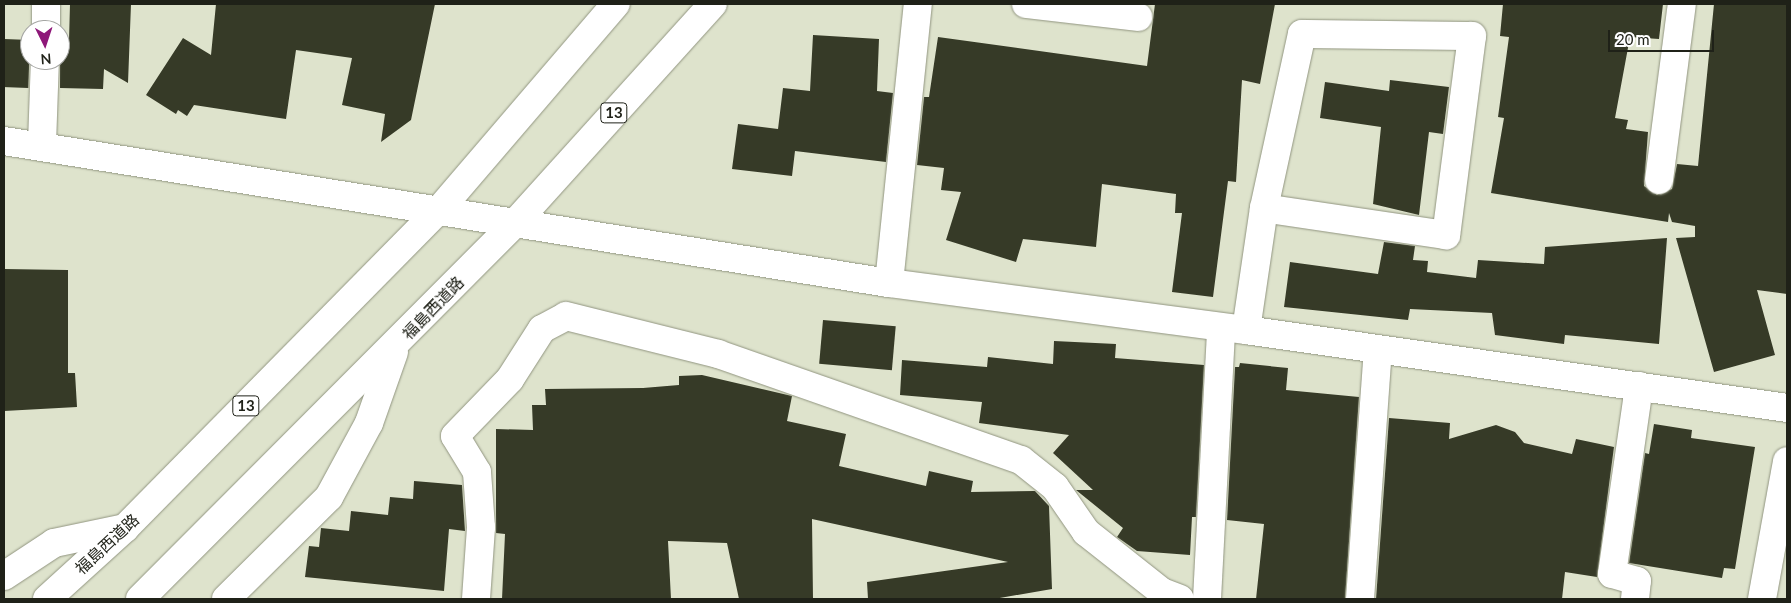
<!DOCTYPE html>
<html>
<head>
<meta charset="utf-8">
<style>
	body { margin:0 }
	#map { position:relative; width:1791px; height:603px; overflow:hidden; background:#dee3cc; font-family:Lato,"Noto Sans JP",sans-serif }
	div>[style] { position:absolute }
	.building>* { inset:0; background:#363a27; transform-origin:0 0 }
	.roads { filter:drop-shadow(0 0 1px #919580) drop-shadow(0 0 1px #919580) }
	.minor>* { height:28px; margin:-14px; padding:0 14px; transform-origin:14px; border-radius:14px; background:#fff }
	.tertiary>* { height:28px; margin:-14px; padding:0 14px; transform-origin:14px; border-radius:14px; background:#fff }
	.trunk>* { height:28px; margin:-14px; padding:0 14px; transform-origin:14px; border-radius:14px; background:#fff }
	span { translate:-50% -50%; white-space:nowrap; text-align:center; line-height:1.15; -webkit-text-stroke:5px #fff; paint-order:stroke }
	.shield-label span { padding:1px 4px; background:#fff; border:1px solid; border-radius:4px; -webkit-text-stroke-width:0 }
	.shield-label { font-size:15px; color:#1f2118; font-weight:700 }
	.street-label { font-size:16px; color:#1f2118 }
	.frame { position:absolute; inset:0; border:5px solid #1f2118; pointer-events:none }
	.north { position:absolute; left:20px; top:20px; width:50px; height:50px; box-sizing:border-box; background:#fff; border:1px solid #a5a6a3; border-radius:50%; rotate:176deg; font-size:14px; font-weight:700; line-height:20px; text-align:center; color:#1f2118 }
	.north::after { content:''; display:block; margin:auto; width:18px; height:22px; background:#8e1879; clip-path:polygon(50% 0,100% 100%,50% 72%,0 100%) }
	.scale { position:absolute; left:1608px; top:30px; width:106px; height:22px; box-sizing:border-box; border:2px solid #1f2118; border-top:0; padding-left:6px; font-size:15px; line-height:18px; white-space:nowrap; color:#1f2118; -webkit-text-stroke:4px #fff; paint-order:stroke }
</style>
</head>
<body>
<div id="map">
	<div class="building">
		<div style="clip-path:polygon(70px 4px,131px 4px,128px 83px,104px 69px,103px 89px,60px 88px,60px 41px,69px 41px)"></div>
		<div style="clip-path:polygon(216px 4px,435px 4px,411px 120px,381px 142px,385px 114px,342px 105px,352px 58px,296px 50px,286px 119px,194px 105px,187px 116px,178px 110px,176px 114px,146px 95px,183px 38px,211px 55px)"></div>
		<div style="clip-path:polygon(1155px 4px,1275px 4px,1260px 84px,1242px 80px,1236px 182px,1228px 181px,1213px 297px,1172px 292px,1182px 213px,1175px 213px,1176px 194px,1102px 184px,1096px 247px,1023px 239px,1016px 262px,946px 240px,961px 192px,941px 190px,944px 168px,917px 165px,924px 97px,929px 97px,938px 37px,1147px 66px)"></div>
		<div style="clip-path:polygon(1503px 4px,1663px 4px,1659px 39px,1630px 37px,1615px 118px,1628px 120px,1626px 129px,1648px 132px,1644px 186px,1657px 195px,1672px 189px,1677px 164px,1698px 166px,1714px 4px,1787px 4px,1787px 294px,1757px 290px,1775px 355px,1714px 372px,1676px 238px,1695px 237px,1695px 226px,1672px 222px,1669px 213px,1668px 222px,1491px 193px,1504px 118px,1498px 117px,1509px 37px,1500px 36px)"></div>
		<div style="clip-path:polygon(813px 35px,879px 39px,877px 91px,893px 93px,886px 162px,795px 151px,792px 176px,732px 169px,738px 124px,778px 129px,783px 88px,810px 91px)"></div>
		<div style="left:4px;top:39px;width:26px;height:48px;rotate:2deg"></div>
		<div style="clip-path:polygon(1390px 80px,1449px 87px,1443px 134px,1429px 132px,1419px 215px,1373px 204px,1381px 127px,1320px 118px,1325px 82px,1389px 91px)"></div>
		<div style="clip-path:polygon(1667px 238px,1659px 344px,1565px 335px,1564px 344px,1495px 335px,1492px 313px,1410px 309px,1408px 320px,1284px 307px,1290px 262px,1378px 274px,1384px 242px,1415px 246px,1413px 260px,1428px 261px,1427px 272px,1476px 278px,1478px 260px,1544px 264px,1545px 247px)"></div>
		<div style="clip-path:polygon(4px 269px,68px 270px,68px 373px,75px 373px,77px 407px,4px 411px)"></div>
		<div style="left:823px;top:320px;width:73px;height:44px;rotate:5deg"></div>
		<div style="clip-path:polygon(1054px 341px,1116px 344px,1115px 358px,1204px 365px,1196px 517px,1192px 517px,1190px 555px,1137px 551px,1117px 537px,1123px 528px,1076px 490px,1093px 490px,1053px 453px,1069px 435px,979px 423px,982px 402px,900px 395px,902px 360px,987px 367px,988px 357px,1053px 364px)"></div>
		<div style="clip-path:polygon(1240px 363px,1288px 368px,1286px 390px,1359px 397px,1345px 599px,1256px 599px,1264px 524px,1227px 520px,1235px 367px,1239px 367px)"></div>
		<div style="clip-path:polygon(702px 375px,792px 396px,787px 421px,846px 434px,839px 466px,926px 486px,929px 471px,973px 481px,971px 492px,1035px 491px,1049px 506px,1052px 589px,994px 599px,868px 599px,867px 582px,1008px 562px,812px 519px,813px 599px,739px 599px,727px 543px,668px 541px,671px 599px,502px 599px,505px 534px,496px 533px,496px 429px,533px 430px,532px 405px,546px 405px,545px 389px,643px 388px,679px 385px,679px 376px)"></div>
		<div style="clip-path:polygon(1389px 418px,1450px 423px,1449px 439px,1496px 425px,1515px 432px,1524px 443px,1572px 454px,1576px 439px,1614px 447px,1597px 577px,1565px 572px,1562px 599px,1376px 599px)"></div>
		<div style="clip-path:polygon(1654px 424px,1692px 430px,1691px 438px,1755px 447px,1735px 569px,1724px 568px,1722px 578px,1629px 563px,1645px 453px,1649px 454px)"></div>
		<div style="clip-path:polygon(414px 481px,462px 485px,465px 531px,449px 529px,444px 591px,305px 577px,309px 546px,319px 547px,321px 528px,349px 531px,351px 511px,388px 515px,390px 497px,413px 499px)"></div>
	</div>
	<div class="roads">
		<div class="minor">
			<div style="left:1026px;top:4px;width:113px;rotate:6.6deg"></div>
			<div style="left:46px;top:30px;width:26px;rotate:-90deg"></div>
			<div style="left:42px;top:144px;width:84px;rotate:-88deg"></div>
			<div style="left:1659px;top:180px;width:177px;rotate:-82.6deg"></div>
			<div style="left:889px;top:283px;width:281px;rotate:-84.1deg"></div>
			<div style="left:1246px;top:330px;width:123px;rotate:-81.6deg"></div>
			<div style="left:1264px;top:208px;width:178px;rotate:-77.7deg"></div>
			<div style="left:1302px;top:34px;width:170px;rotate:0.7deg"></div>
			<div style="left:1472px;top:36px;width:201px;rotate:97.4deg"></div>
			<div style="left:1446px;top:235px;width:184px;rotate:-171.6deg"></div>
			<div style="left:476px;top:599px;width:72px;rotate:-86deg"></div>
			<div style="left:481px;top:527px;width:55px;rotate:-94.2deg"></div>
			<div style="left:477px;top:472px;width:42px;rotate:-121.4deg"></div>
			<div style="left:455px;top:436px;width:79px;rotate:-46deg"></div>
			<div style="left:510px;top:379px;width:59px;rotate:-57.4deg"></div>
			<div style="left:542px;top:329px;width:27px;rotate:-28deg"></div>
			<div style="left:566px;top:316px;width:157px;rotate:14deg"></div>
			<div style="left:718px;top:354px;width:321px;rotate:19.3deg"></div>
			<div style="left:1021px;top:460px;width:43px;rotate:38.5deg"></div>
			<div style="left:1055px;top:487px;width:55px;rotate:55.4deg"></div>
			<div style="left:1086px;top:532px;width:97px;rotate:38.3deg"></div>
			<div style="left:1162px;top:592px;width:19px;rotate:21deg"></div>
			<div style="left:1207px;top:599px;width:270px;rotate:-87deg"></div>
			<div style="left:1360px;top:599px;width:250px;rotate:-85.9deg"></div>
			<div style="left:1635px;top:599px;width:18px;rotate:-84deg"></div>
			<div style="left:1637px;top:581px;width:26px;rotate:-164deg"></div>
			<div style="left:1612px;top:574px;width:190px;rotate:-81.8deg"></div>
			<div style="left:1762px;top:599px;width:140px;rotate:-79.7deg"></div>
		</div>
		<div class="tertiary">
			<div style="left:4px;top:141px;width:896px;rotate:9.12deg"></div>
			<div style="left:889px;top:283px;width:360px;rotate:7.5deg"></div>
			<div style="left:1246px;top:330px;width:547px;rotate:8.2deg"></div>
		</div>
		<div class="trunk">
			<div style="left:4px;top:576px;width:60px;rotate:-33.4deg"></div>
			<div style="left:54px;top:543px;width:73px;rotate:-11.9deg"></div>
			<div style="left:47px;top:599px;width:105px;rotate:-42.3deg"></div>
			<div style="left:125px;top:528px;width:448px;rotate:-45.4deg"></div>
			<div style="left:440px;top:209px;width:270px;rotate:-49.4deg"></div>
			<div style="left:140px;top:599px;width:531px;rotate:-45.08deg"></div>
			<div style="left:515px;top:223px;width:295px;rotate:-47.9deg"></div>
			<div style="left:226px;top:599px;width:145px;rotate:-44.7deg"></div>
			<div style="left:329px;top:497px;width:84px;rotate:-61.6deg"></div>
			<div style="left:369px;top:423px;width:75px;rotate:-70.6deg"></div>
		</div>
	</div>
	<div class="shield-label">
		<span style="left:614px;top:113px">13</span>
		<span style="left:246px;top:406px">13</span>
	</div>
	<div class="street-label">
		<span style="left:433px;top:308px;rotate:-46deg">福島西道路</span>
		<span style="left:107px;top:544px;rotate:-43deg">福島西道路</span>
	</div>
	<div class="frame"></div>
	<div class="north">N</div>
	<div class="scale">20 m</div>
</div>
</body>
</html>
